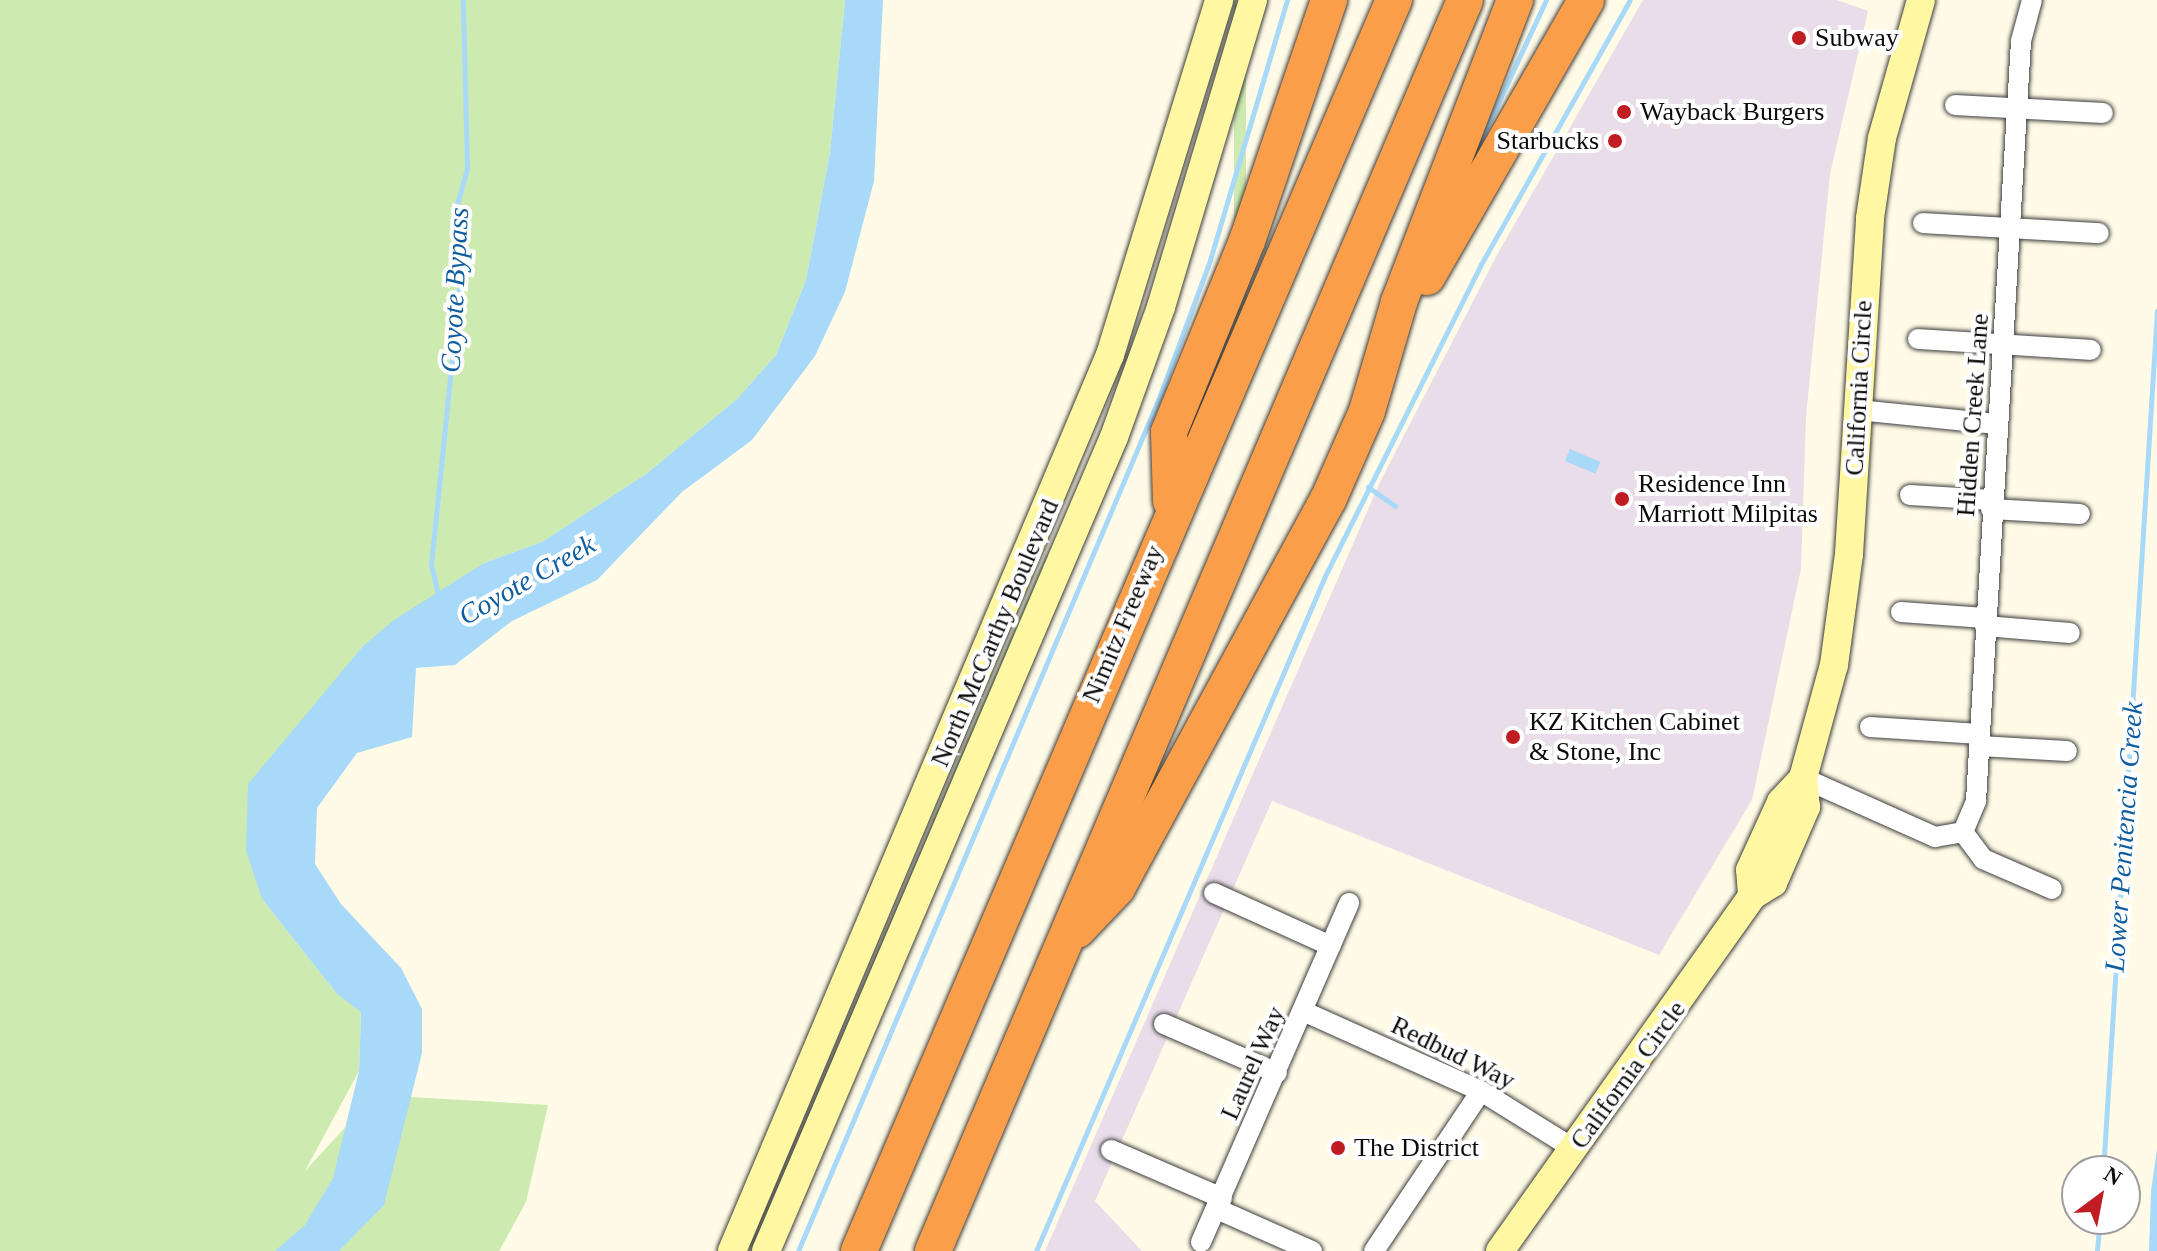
<!DOCTYPE html>
<html>
<head>
<meta charset="utf-8">
<style>
	body { margin:0 }
	#map { position:relative; width:2157px; height:1251px; overflow:hidden; background:#fffbe7; font-family:Georgia,serif }
	div>[style] { position:absolute }
	.industrial>* { inset:0; background:#e9ddea }
	.green>* { inset:0; background:#cdeab0; transform-origin:0 0 }
	.water>* { inset:0; background:#a9d9f9; transform-origin:0 0 }
	.stream>* { height:5px; margin:-2.5px; padding:0 2.5px; transform-origin:2.5px; border-radius:2.5px; background:#a9d9f9 }
	.roads { filter:drop-shadow(0 0 2px #3d3d3d) drop-shadow(0 0 2px #3d3d3d) }
	.street>* { height:20px; margin:-10px; padding:0 10px; transform-origin:10px; border-radius:10px; background:#fff }
	.secondary>* { height:28px; margin:-14px; padding:0 14px; transform-origin:14px; border-radius:14px; background:#fff7a2 }
	.highway>* { height:36px; margin:-18px; padding:0 18px; transform-origin:18px; border-radius:18px; background:#fb9e49 }
	.dots>* { width:22px; height:22px; translate:-50% -50%; box-sizing:border-box; border:4px solid #fff; border-radius:50% }
	span { translate:-50% -50%; white-space:nowrap; text-align:center; line-height:1.15; -webkit-text-stroke:8px #fff; paint-order:stroke }
	.poi-label { font-size:26px; color:#0a0a0a }
	.left { translate:0 -50%; text-align:left }
	.right { translate:-100% -50%; text-align:right }
	.street-label { font-size:26px; color:#0a0a0a }
	.water-label { font-size:28px; color:#105ea0; font-style:italic }
	.north { position:absolute; left:2061px; top:1155px; width:80px; height:80px; box-sizing:border-box; background:#fff; border:2px solid #9d9d9d; border-radius:50%; rotate:32deg; font-size:22px; font-weight:700; line-height:32px; text-align:center; color:#0a0a0a }
	.north::after { content:''; display:block; margin:auto; width:28px; height:36px; background:#bf1d22; clip-path:polygon(50% 0,100% 100%,50% 72%,0 100%) }
</style>
</head>
<body>
<div id="map">
	<div class="industrial">
		<div style="clip-path:polygon(1643px 0,1837px 0,1868px 11px,1830px 174px,1806px 417px,1801px 569px,1752px 800px,1659px 955px,1272px 801px,1095px 1201px,1142px 1251px,1045px 1251px,1380px 482px,1498px 253px)"></div>
	</div>
	<div class="green">
		<div style="clip-path:polygon(0 0,845px 0,830px 152px,806px 280px,776px 355px,737px 399px,646px 474px,542px 542px,484px 563px,363px 646px,321px 700px,262px 899px,337px 994px,361px 1011px,359px 1071px,305px 1171px,375px 1095px,548px 1105px,526px 1202px,499px 1251px,0 1251px)"></div>
		<div style="left:1234px;top:0;width:12px;height:348px"></div>
		<div style="clip-path:polygon(1046px 554px,1055px 556px,803px 1138px,799px 1135px)"></div>
	</div>
	<div class="water">
		<div style="clip-path:polygon(845px 0,883px 0,874px 181px,845px 292px,815px 356px,752px 440px,682px 492px,597px 580px,512px 621px,455px 665px,416px 668px,412px 737px,357px 753px,317px 808px,315px 864px,341px 904px,401px 968px,422px 1009px,422px 1053px,384px 1205px,339px 1251px,275px 1251px,305px 1225px,333px 1178px,359px 1071px,361px 1012px,337px 994px,262px 899px,246px 851px,248px 784px,363px 646px,394px 620px,484px 563px,542px 542px,646px 474px,737px 399px,776px 355px,806px 280px,830px 152px)"></div>
		<div style="left:1570px;top:449px;width:33px;height:13px;rotate:23deg"></div>
		<div style="clip-path:polygon(2157px 1149px,2157px 1251px,2149px 1251px,2151px 1191px)"></div>
	</div>
	<div class="stream">
		<div style="left:1477px;top:148px;width:163px;rotate:-65deg"></div>
		<div style="left:1368px;top:487px;width:33px;rotate:35deg"></div>
		<div style="left:439px;top:599px;width:35px;rotate:-103deg"></div>
		<div style="left:431px;top:565px;width:285px;rotate:-84.2deg"></div>
		<div style="left:460px;top:281px;width:70px;rotate:-94.1deg"></div>
		<div style="left:455px;top:211px;width:44px;rotate:-74.1deg"></div>
		<div style="left:467px;top:169px;width:169px;rotate:-91.4deg"></div>
		<div style="left:2103px;top:1171px;width:862px;rotate:-86.41deg"></div>
		<div style="left:798px;top:1251px;width:926px;rotate:-67.06deg"></div>
		<div style="left:1159px;top:398px;width:147px;rotate:-69.7deg"></div>
		<div style="left:1210px;top:260px;width:271px;rotate:-73.5deg"></div>
		<div style="left:1036px;top:1251px;width:734px;rotate:-66.82deg"></div>
		<div style="left:1325px;top:576px;width:347px;rotate:-63.4deg"></div>
		<div style="left:1480px;top:266px;width:305px;rotate:-60.6deg"></div>
		<div style="left:2097px;top:1251px;width:32px;rotate:-85deg"></div>
	</div>
	<div class="roads">
		<div class="street">
			<div style="left:1955px;top:105px;width:148px;rotate:3.1deg"></div>
			<div style="left:1923px;top:223px;width:176px;rotate:3.3deg"></div>
			<div style="left:1918px;top:339px;width:173px;rotate:3.6deg"></div>
			<div style="left:1858px;top:410px;width:139px;rotate:5.8deg"></div>
			<div style="left:1910px;top:495px;width:82px;rotate:3.5deg"></div>
			<div style="left:1991px;top:509px;width:89px;rotate:3.2deg"></div>
			<div style="left:1901px;top:612px;width:84px;rotate:4.1deg"></div>
			<div style="left:1985px;top:626px;width:85px;rotate:4.7deg"></div>
			<div style="left:1870px;top:727px;width:110px;rotate:3.6deg"></div>
			<div style="left:1979px;top:746px;width:88px;rotate:3.3deg"></div>
			<div style="left:1803px;top:778px;width:145px;rotate:24.1deg"></div>
			<div style="left:1935px;top:837px;width:28px;rotate:-10deg"></div>
			<div style="left:1963px;top:832px;width:34px;rotate:53deg"></div>
			<div style="left:1983px;top:859px;width:75px;rotate:23.5deg"></div>
			<div style="left:1963px;top:832px;width:34px;rotate:-67deg"></div>
			<div style="left:1976px;top:801px;width:761px;rotate:-86.61deg"></div>
			<div style="left:2021px;top:41px;width:42px;rotate:-75deg"></div>
			<div style="left:1214px;top:893px;width:128px;rotate:24.4deg"></div>
			<div style="left:1305px;top:1012px;width:193px;rotate:24.2deg"></div>
			<div style="left:1481px;top:1091px;width:110px;rotate:31.9deg"></div>
			<div style="left:1164px;top:1024px;width:123px;rotate:23.4deg"></div>
			<div style="left:1111px;top:1150px;width:121px;rotate:23.4deg"></div>
			<div style="left:1217px;top:1209px;width:104px;rotate:23.9deg"></div>
			<div style="left:1201px;top:1242px;width:370px;rotate:-66.4deg"></div>
			<div style="left:1374px;top:1251px;width:192px;rotate:-56.2deg"></div>
		</div>
		<div class="secondary">
			<div style="left:1752px;top:896px;width:26px;rotate:-94deg"></div>
			<div style="left:1750px;top:870px;width:75px;rotate:-65.5deg"></div>
			<div style="left:1781px;top:802px;width:33px;rotate:-47deg"></div>
			<div style="left:1803px;top:778px;width:117px;rotate:-74.7deg"></div>
			<div style="left:1834px;top:665px;width:112px;rotate:-82.3deg"></div>
			<div style="left:1849px;top:554px;width:337px;rotate:-86.4deg"></div>
			<div style="left:1870px;top:218px;width:81px;rotate:-81.5deg"></div>
			<div style="left:1882px;top:138px;width:143px;rotate:-74.2deg"></div>
			<div style="left:732px;top:1251px;width:972px;rotate:-67.13deg"></div>
			<div style="left:1110px;top:355px;width:371px;rotate:-72.9deg"></div>
			<div style="left:766px;top:1251px;width:885px;rotate:-66.85deg"></div>
			<div style="left:1114px;top:437px;width:138px;rotate:-70.1deg"></div>
			<div style="left:1161px;top:307px;width:320px;rotate:-73.3deg"></div>
			<div style="left:1500px;top:1251px;width:435px;rotate:-54.6deg"></div>
			<div style="left:1752px;top:896px;width:25px;rotate:-32deg"></div>
			<div style="left:1773px;top:883px;width:83px;rotate:-66.5deg"></div>
			<div style="left:1806px;top:807px;width:29px;rotate:-96deg"></div>
		</div>
		<div class="highway">
			<div style="left:1427px;top:277px;width:319px;rotate:-60.1deg"></div>
			<div style="left:1171px;top:501px;width:69px;rotate:-91.7deg"></div>
			<div style="left:1169px;top:432px;width:206px;rotate:-67.8deg"></div>
			<div style="left:1247px;top:241px;width:255px;rotate:-71.2deg"></div>
			<div style="left:1077px;top:930px;width:58px;rotate:-46.4deg"></div>
			<div style="left:1117px;top:888px;width:442px;rotate:-61.5deg"></div>
			<div style="left:1328px;top:500px;width:97px;rotate:-66.3deg"></div>
			<div style="left:1367px;top:411px;width:114px;rotate:-73.6deg"></div>
			<div style="left:1399px;top:302px;width:324px;rotate:-69deg"></div>
			<div style="left:859px;top:1251px;width:1361px;rotate:-66.85deg"></div>
			<div style="left:933px;top:1251px;width:1359px;rotate:-66.96deg"></div>
		</div>
	</div>
	<div class="dots">
		<div style="left:1799px;top:38px;background:#bf1d22"></div>
		<div style="left:1624px;top:112px;background:#bf1d22"></div>
		<div style="left:1615px;top:141px;background:#bf1d22"></div>
		<div style="left:1622px;top:499px;background:#bf1d22"></div>
		<div style="left:1513px;top:737px;background:#bf1d22"></div>
		<div style="left:1338px;top:1148px;background:#bf1d22"></div>
	</div>
	<div class="poi-label">
		<span class="left" style="left:1815px;top:38px">Subway</span>
		<span class="left" style="left:1640px;top:112px">Wayback Burgers</span>
		<span class="right" style="left:1599px;top:141px">Starbucks</span>
		<span class="left" style="left:1638px;top:499px">Residence Inn<br>Marriott Milpitas</span>
		<span class="left" style="left:1529px;top:737px">KZ Kitchen Cabinet<br>&amp; Stone, Inc</span>
		<span class="left" style="left:1354px;top:1148px">The District</span>
	</div>
	<div class="street-label">
		<span style="left:1859px;top:388px;rotate:-87deg">California Circle</span>
		<span style="left:1973px;top:415px;rotate:-86deg">Hidden Creek Lane</span>
		<span style="left:1123px;top:624px;rotate:-67deg">Nimitz Freeway</span>
		<span style="left:995px;top:633px;rotate:-67deg">North McCarthy Boulevard</span>
		<span style="left:1453px;top:1053px;rotate:26deg">Redbud Way</span>
		<span style="left:1253px;top:1063px;rotate:-66deg">Laurel Way</span>
		<span style="left:1628px;top:1075px;rotate:-54deg">California Circle</span>
	</div>
	<div class="water-label">
		<span style="left:455px;top:290px;rotate:-87deg">Coyote Bypass</span>
		<span style="left:527px;top:580px;rotate:-30deg">Coyote Creek</span>
		<span style="left:2124px;top:837px;rotate:-86deg">Lower Penitencia Creek</span>
	</div>
	<div class="north">N</div>
</div>
</body>
</html>
